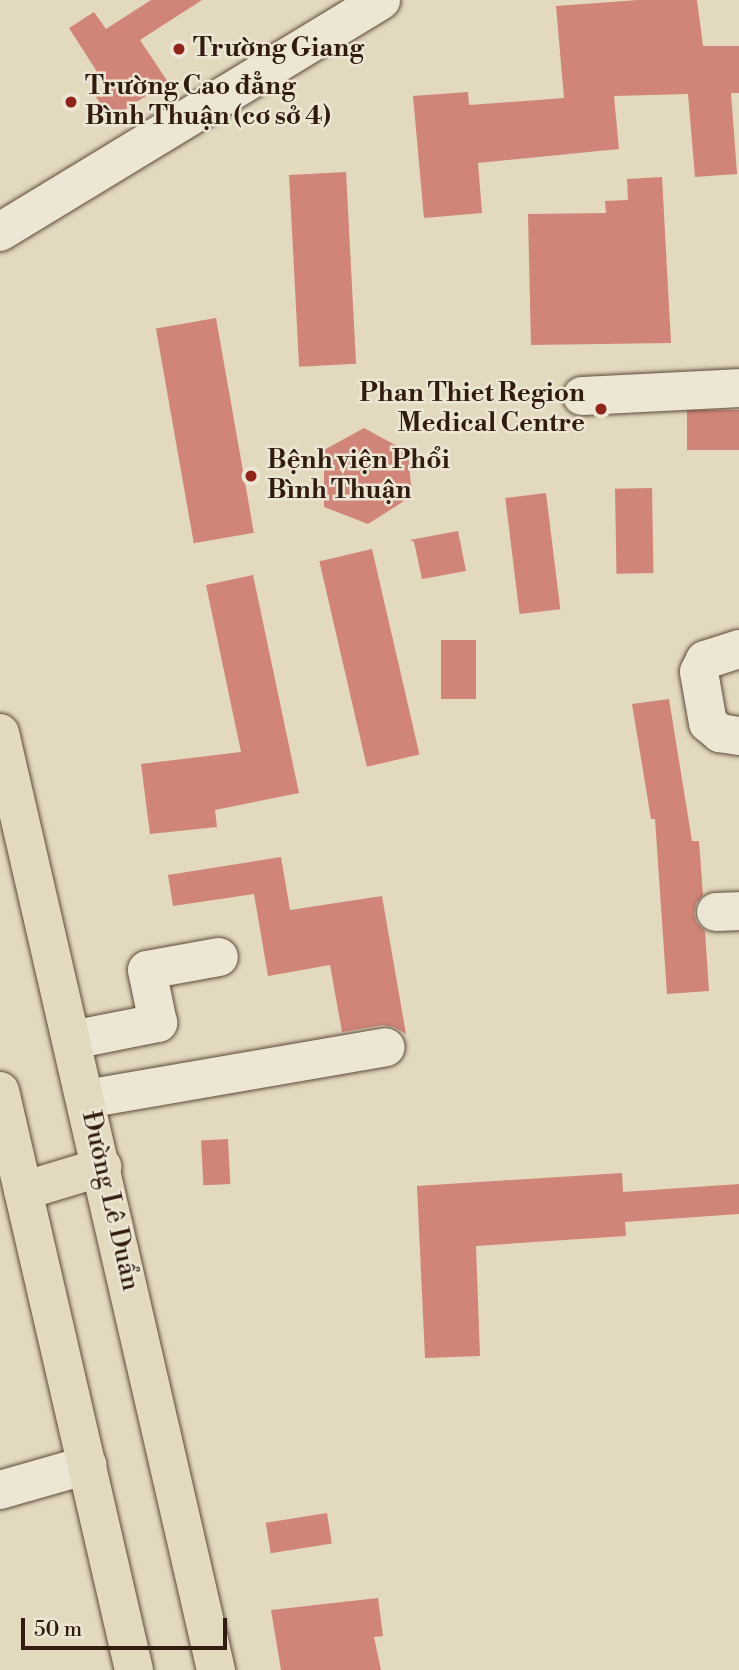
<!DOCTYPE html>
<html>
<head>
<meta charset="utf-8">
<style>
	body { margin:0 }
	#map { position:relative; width:739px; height:1670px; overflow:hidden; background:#e3d9bf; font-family:"Libre Bodoni",serif }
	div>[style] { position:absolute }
	.building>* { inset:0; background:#d08578; transform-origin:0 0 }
	.roads { filter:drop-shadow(0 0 2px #5e4a3a) drop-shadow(0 0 2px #5e4a3a) }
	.minor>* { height:38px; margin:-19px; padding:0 19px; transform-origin:19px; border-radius:19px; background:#ede6d5 }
	.major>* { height:38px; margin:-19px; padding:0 19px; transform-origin:19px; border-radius:19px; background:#e3d9bf }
	.dots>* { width:19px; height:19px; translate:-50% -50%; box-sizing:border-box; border:4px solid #ede6d5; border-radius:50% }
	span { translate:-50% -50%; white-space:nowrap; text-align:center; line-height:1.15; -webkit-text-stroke:5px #ede6d5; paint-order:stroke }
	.poi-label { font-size:26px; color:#311a0e; font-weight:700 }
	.left { translate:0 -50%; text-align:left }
	.right { translate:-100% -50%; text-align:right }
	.street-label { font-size:26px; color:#311a0e }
	.scale { position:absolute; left:21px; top:1618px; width:206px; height:32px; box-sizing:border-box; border:4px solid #311a0e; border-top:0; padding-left:9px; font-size:21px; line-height:24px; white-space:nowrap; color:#311a0e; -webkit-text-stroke:5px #ede6d5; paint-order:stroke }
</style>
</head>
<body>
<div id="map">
	<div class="building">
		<div style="clip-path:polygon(151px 0,202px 0,140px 40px,168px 82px,110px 119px,96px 97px,108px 89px,69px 28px,94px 12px,106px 29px)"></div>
		<div style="clip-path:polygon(638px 0,697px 0,703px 46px,739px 46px,739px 93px,731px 93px,737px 174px,695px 177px,688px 94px,614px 96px,619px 149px,478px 163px,482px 213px,424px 218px,413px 96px,468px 92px,469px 105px,564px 98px,556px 6px)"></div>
		<div style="left:346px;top:172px;width:192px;height:57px;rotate:87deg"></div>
		<div style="clip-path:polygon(662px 177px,671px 343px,531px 345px,528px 214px,606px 213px,605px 201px,628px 200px,627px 179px)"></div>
		<div style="left:216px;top:318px;width:218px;height:61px;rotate:80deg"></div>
		<div style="left:739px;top:410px;width:40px;height:52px;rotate:90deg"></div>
		<div style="clip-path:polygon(364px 428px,408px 452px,412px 496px,368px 524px,324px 507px,324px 450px)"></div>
		<div style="left:652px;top:488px;width:85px;height:37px;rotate:89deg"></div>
		<div style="left:546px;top:493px;width:117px;height:41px;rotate:83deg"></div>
		<div style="clip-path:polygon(458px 531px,466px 571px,422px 579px,414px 542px,410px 540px)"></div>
		<div style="left:372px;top:549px;width:211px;height:54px;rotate:77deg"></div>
		<div style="clip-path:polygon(253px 575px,299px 793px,215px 810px,217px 827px,150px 834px,141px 764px,241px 752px,206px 585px)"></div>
		<div style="left:441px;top:640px;width:35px;height:59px"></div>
		<div style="clip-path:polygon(669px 699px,692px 841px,699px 841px,703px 895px,696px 903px,694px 914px,697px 923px,705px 931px,709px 991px,667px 994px,655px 819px,651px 819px,632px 704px)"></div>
		<div style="clip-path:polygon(281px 857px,290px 910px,382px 896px,406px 1034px,394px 1027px,383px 1025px,342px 1032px,330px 965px,268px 976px,254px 894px,173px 906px,168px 875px)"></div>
		<div style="left:228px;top:1139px;width:45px;height:27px;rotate:87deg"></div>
		<div style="clip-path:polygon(622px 1173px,623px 1192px,739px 1184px,739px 1214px,625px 1222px,626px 1236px,476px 1246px,480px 1356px,425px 1358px,417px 1186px)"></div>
		<div style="left:327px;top:1513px;width:31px;height:62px;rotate:81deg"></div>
		<div style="clip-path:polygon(378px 1598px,383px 1636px,374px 1637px,381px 1670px,281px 1670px,271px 1610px)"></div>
	</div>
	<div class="roads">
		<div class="minor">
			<div style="left:0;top:232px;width:446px;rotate:-31.3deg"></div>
			<div style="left:582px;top:396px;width:157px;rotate:-2.9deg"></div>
			<div style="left:739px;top:649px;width:36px;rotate:162deg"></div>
			<div style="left:705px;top:660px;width:13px;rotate:117deg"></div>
			<div style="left:699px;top:672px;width:52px;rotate:80deg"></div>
			<div style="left:708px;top:723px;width:16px;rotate:40deg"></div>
			<div style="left:720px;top:733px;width:19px;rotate:9deg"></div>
			<div style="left:716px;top:912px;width:23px;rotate:-2deg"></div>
			<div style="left:72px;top:1040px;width:88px;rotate:-11.2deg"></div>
			<div style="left:158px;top:1023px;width:54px;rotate:-101.7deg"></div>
			<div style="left:147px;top:970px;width:73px;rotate:-10.2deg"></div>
			<div style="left:86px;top:1099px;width:304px;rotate:-9.8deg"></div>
			<div style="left:0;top:1490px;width:91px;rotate:-16deg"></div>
		</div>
		<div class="major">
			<div style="left:0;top:733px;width:962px;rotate:77.02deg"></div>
			<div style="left:0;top:1091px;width:594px;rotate:76.97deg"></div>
			<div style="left:23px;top:1191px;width:83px;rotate:-16.9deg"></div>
		</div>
	</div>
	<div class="dots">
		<div style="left:179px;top:49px;background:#8f2418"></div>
		<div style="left:71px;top:102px;background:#8f2418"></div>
		<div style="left:601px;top:409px;background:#8f2418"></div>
		<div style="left:251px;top:476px;background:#8f2418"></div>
	</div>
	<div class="poi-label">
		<span class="left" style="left:193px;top:49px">Trường Giang</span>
		<span class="left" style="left:85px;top:102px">Trường Cao đẳng<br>Bình Thuận (cơ sở 4)</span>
		<span class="right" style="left:585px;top:409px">Phan Thiet Region<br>Medical Centre</span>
		<span class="left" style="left:267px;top:476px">Bệnh viện Phổi<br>Bình Thuận</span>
	</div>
	<div class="street-label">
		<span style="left:110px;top:1201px;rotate:77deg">Đường Lê Duẩn</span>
	</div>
	<div class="scale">50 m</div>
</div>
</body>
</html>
